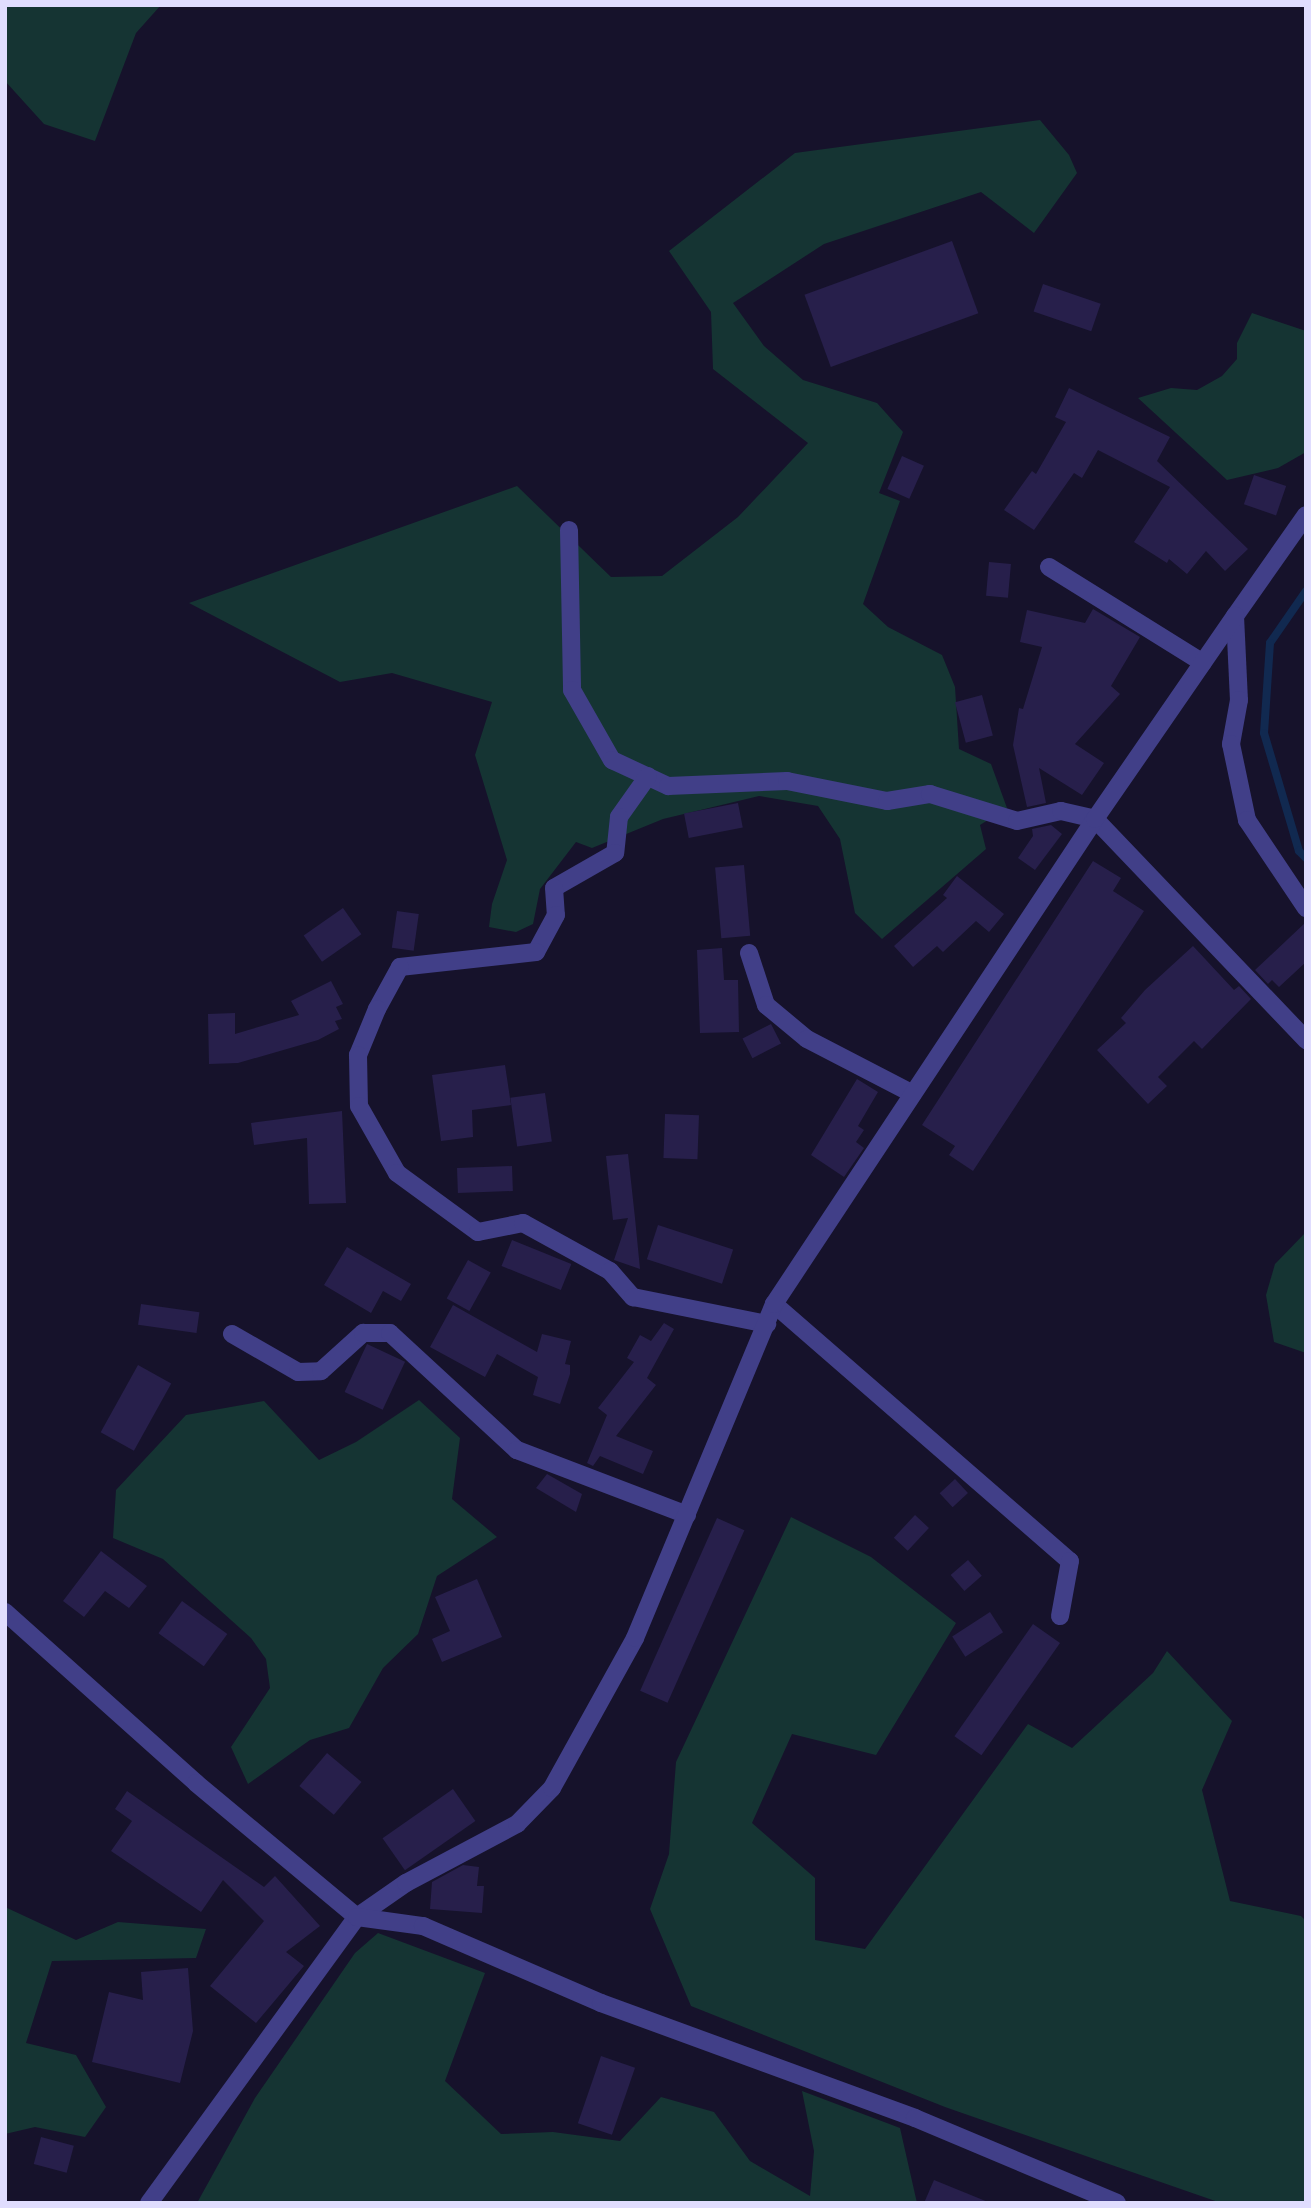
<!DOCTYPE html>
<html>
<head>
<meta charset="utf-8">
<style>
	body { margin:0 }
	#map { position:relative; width:1311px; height:2208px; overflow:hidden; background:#16122b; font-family:Rubik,sans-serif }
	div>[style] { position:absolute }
	.green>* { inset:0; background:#153433 }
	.stream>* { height:8px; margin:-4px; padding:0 4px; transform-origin:4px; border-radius:4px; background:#112950 }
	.building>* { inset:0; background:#271f4b; transform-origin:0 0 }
	.minor>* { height:18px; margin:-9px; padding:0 9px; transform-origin:9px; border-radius:9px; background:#413f88 }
	.tertiary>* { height:18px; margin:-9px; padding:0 9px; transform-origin:9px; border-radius:9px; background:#413f88 }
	span { translate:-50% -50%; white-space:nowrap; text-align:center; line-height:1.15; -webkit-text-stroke:6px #16122b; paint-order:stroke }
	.frame { position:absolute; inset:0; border:7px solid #e0ddfe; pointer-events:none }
</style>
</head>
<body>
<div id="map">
	<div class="green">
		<div style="clip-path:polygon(5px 5px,161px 5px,136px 33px,95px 141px,44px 124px,5px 81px)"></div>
		<div style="clip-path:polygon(1040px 120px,1069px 155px,1077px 173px,1034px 233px,981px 192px,824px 244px,733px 303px,764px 346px,803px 380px,877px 403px,903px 432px,879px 493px,900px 501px,863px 604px,888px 627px,942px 655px,955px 687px,959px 749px,991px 764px,1007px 808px,980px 825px,986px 849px,882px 939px,855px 913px,840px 839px,818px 806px,759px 796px,663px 819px,592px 848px,576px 842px,540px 889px,533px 924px,516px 932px,489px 927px,492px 904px,507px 860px,475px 755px,492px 702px,392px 673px,340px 682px,189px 603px,517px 486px,611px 577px,662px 576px,738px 517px,808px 443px,713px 369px,711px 312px,669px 251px,795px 153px)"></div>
		<div style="clip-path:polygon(1252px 313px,1306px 331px,1306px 452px,1278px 468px,1227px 480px,1138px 398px,1171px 388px,1197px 390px,1222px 376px,1237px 359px,1237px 343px)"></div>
		<div style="clip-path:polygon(1306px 1232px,1306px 1353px,1274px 1342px,1266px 1295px,1275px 1264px)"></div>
		<div style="clip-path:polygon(419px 1400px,460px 1438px,452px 1499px,497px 1537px,437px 1576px,418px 1634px,383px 1668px,349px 1728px,310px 1740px,248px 1784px,231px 1747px,270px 1688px,266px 1659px,251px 1638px,163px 1559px,113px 1538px,116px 1490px,186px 1415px,264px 1401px,319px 1460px,356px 1442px)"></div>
		<div style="clip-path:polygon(791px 1517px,871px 1557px,956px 1623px,876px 1755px,792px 1734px,752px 1823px,815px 1878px,815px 1940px,865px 1949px,1028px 1724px,1072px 1748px,1153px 1673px,1167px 1651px,1232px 1721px,1202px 1790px,1230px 1901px,1301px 1916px,1306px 1921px,1306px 2203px,1221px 2203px,945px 2107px,691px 2006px,650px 1909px,669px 1854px,676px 1762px)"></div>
		<div style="clip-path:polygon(5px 1907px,76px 1940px,118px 1922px,206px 1929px,196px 1958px,52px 1961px,26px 2043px,76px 2055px,106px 2107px,85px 2137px,35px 2127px,5px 2134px)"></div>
		<div style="clip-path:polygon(378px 1933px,485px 1973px,445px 2081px,501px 2134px,553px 2132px,620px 2141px,661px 2097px,714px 2112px,750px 2161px,810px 2196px,814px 2151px,802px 2091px,900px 2128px,917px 2203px,197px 2203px,255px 2098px,355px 1953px)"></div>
	</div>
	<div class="stream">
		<div style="left:1306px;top:591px;width:63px;rotate:124.7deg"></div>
		<div style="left:1270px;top:643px;width:90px;rotate:93.8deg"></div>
		<div style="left:1264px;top:733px;width:123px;rotate:73.5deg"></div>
		<div style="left:1299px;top:851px;width:10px;rotate:45deg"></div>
	</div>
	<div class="building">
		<div style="left:952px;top:241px;width:77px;height:157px;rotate:70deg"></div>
		<div style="left:1043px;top:284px;width:61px;height:29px;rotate:19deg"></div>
		<div style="clip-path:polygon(1069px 388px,1170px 437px,1157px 461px,1248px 549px,1225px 571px,1206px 551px,1187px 574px,1169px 559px,1167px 563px,1134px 542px,1170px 487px,1098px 450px,1082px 478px,1074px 473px,1034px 530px,1004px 510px,1032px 471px,1036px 474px,1066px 422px,1055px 417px)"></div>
		<div style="left:902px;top:456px;width:24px;height:36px;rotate:24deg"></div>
		<div style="left:1254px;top:475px;width:34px;height:31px;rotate:19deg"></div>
		<div style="left:989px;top:562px;width:22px;height:34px;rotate:5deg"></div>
		<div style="clip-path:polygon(1093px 609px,1140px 637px,1111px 686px,1120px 694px,1075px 744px,1104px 763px,1082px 795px,1039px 768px,1046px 803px,1027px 807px,1013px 745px,1019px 708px,1023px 709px,1042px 647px,1020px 642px,1027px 610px,1085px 623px)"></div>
		<div style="left:982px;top:695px;width:42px;height:28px;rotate:75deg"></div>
		<div style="left:738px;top:803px;width:25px;height:55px;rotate:79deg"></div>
		<div style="clip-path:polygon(1051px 825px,1062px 834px,1035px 870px,1018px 858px,1033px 836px,1032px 829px)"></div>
		<div style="clip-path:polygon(1093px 861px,1121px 878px,1113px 891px,1144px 911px,973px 1171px,949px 1155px,955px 1146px,922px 1125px)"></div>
		<div style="left:744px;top:865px;width:71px;height:29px;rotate:85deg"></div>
		<div style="clip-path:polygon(957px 876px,1004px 914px,989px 932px,976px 921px,943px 952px,937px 946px,913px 967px,894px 946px,947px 898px,943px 895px)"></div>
		<div style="left:343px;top:908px;width:32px;height:48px;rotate:55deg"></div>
		<div style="left:397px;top:911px;width:22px;height:37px;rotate:8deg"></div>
		<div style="clip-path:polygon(1306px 922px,1306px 962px,1279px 987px,1272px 980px,1268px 984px,1255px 970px)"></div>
		<div style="clip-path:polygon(1193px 946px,1234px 990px,1239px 986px,1251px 999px,1202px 1049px,1194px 1041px,1158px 1077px,1167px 1086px,1148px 1104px,1097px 1050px,1126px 1023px,1121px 1018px,1145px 990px)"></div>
		<div style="clip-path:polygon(722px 948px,724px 980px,738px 980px,739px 1032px,700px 1033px,697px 950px)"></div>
		<div style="clip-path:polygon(331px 981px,343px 1004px,336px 1007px,342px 1019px,335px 1021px,339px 1029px,318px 1040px,238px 1063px,209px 1064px,208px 1014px,235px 1013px,235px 1034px,299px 1015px,291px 1001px)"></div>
		<div style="left:771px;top:1024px;width:22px;height:32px;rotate:63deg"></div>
		<div style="clip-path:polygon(505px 1065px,511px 1105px,472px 1110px,473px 1137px,441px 1141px,432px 1075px)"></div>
		<div style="clip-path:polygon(857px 1079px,878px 1092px,858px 1126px,864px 1130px,856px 1142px,864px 1148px,844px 1177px,811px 1155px)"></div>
		<div style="left:545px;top:1093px;width:49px;height:35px;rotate:82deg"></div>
		<div style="clip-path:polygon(342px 1111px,346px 1203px,309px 1204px,307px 1138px,254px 1145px,251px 1123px)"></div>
		<div style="left:665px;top:1114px;width:34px;height:44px;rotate:2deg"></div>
		<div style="clip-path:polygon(628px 1154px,635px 1218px,640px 1269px,614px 1260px,628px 1218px,613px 1220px,606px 1156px)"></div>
		<div style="left:512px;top:1166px;width:25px;height:55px;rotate:88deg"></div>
		<div style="left:658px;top:1225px;width:79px;height:36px;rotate:18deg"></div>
		<div style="left:512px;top:1240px;width:64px;height:28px;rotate:22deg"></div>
		<div style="clip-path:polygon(347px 1247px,411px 1284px,401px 1301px,383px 1291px,371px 1313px,324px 1285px)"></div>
		<div style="left:468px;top:1260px;width:26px;height:44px;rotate:29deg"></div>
		<div style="left:141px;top:1304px;width:59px;height:21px;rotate:8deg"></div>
		<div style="clip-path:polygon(453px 1305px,537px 1352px,542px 1334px,571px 1341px,565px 1364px,570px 1365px,570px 1374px,560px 1404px,533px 1395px,538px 1377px,497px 1354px,485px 1377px,430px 1347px)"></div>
		<div style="clip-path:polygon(664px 1323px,674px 1329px,647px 1378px,656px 1385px,616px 1436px,653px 1451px,643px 1474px,600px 1456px,593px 1466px,587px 1463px,607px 1415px,598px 1408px,634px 1362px,627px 1358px,640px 1335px,651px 1341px)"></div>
		<div style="left:367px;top:1344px;width:42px;height:53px;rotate:25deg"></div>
		<div style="left:138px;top:1365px;width:38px;height:77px;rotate:29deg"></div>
		<div style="clip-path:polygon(547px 1474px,582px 1494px,576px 1512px,536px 1488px)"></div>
		<div style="left:955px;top:1479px;width:19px;height:21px;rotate:47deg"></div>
		<div style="left:915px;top:1515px;width:19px;height:31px;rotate:43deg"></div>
		<div style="left:717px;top:1518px;width:30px;height:189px;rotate:24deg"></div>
		<div style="clip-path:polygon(101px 1551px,147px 1586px,129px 1608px,105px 1591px,84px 1617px,63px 1601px)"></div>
		<div style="left:968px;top:1560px;width:21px;height:23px;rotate:49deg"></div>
		<div style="clip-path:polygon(477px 1579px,502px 1637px,442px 1662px,432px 1639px,450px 1631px,435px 1597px)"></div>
		<div style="left:182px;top:1601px;width:56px;height:40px;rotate:36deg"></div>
		<div style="left:990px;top:1612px;width:24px;height:45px;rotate:57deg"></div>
		<div style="left:1033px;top:1624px;width:33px;height:137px;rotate:35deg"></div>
		<div style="left:327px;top:1753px;width:45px;height:43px;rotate:40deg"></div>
		<div style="left:453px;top:1789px;width:39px;height:86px;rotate:55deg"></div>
		<div style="clip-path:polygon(127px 1791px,264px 1887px,275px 1876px,320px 1926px,286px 1952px,304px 1966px,256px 2023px,210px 1986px,264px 1921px,223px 1880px,201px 1912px,111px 1851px,132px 1821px,115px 1809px)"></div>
		<div style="clip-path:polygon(463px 1865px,479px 1867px,477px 1886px,484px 1886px,482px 1913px,430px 1909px,432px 1882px)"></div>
		<div style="clip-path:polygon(188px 1968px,193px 2031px,180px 2083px,92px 2062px,109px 1992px,143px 2000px,141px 1972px)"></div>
		<div style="left:601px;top:2056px;width:36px;height:71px;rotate:19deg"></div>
		<div style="left:41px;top:2137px;width:34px;height:28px;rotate:15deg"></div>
		<div style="clip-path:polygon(934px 2180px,988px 2202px,988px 2203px,924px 2203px)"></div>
	</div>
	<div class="minor">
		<div style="left:1306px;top:515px;width:123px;rotate:125.1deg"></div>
		<div style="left:1235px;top:616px;width:84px;rotate:87.3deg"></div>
		<div style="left:1239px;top:700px;width:45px;rotate:100.3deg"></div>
		<div style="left:1231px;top:744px;width:78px;rotate:78.1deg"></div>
		<div style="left:1247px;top:820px;width:106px;rotate:56.2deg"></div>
		<div style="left:569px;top:530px;width:160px;rotate:88.9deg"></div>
		<div style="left:572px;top:690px;width:81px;rotate:60.3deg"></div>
		<div style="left:612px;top:760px;width:62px;rotate:24.9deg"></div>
		<div style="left:668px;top:786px;width:119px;rotate:-2.4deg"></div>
		<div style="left:787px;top:781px;width:102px;rotate:11.3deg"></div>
		<div style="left:887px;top:801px;width:44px;rotate:-9.2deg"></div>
		<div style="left:930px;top:794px;width:91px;rotate:17.2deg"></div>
		<div style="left:1017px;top:821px;width:45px;rotate:-12.8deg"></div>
		<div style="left:1061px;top:811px;width:35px;rotate:13deg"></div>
		<div style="left:1095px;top:819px;width:306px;rotate:46.3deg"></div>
		<div style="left:1049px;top:567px;width:181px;rotate:31.9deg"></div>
		<div style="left:648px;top:776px;width:50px;rotate:125.3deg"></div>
		<div style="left:619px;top:817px;width:36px;rotate:96deg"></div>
		<div style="left:615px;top:853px;width:70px;rotate:150.2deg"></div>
		<div style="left:554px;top:888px;width:27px;rotate:86deg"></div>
		<div style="left:556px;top:915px;width:42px;rotate:118.4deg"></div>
		<div style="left:536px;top:952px;width:137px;rotate:173.7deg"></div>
		<div style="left:400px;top:967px;width:48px;rotate:118.7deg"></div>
		<div style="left:377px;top:1009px;width:50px;rotate:112.4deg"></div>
		<div style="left:358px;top:1055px;width:51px;rotate:88.9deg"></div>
		<div style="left:359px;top:1106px;width:77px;rotate:60.4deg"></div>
		<div style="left:397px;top:1173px;width:100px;rotate:36.1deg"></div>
		<div style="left:478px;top:1232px;width:46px;rotate:-11.3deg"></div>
		<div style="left:523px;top:1223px;width:99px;rotate:28.9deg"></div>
		<div style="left:610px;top:1271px;width:35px;rotate:49deg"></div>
		<div style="left:633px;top:1297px;width:137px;rotate:11.4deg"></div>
		<div style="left:749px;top:953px;width:55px;rotate:71.9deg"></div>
		<div style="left:766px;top:1005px;width:53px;rotate:39.7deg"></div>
		<div style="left:807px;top:1039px;width:119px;rotate:27.4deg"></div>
		<div style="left:774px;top:1304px;width:392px;rotate:41deg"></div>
		<div style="left:1070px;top:1561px;width:56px;rotate:100.3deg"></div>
		<div style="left:232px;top:1334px;width:76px;rotate:29.9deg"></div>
		<div style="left:298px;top:1372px;width:23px;rotate:-2deg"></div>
		<div style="left:321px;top:1371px;width:57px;rotate:-42.1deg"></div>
		<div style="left:363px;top:1333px;width:27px"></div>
		<div style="left:390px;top:1333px;width:173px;rotate:42.7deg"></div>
		<div style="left:517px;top:1450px;width:182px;rotate:20.9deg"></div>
		<div style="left:149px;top:2203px;width:354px;rotate:-54deg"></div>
		<div style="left:357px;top:1917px;width:60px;rotate:-34.8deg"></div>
		<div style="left:406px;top:1883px;width:126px;rotate:-28deg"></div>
		<div style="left:517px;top:1824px;width:50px;rotate:-45.8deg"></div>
		<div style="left:552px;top:1788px;width:171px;rotate:-61deg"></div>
		<div style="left:635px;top:1638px;width:362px;rotate:-67.4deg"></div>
		<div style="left:774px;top:1304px;width:582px;rotate:-56.5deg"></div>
		<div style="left:1095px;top:819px;width:247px;rotate:-55.4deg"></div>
	</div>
	<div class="tertiary">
		<div style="left:5px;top:1612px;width:256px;rotate:41.8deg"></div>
		<div style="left:196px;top:1783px;width:209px;rotate:39.8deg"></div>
		<div style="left:357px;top:1917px;width:67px;rotate:7.8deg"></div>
		<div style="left:423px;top:1926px;width:194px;rotate:23.4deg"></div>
		<div style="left:601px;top:2003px;width:334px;rotate:20.1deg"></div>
		<div style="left:915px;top:2118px;width:219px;rotate:22.8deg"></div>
	</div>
	<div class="frame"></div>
</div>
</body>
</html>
